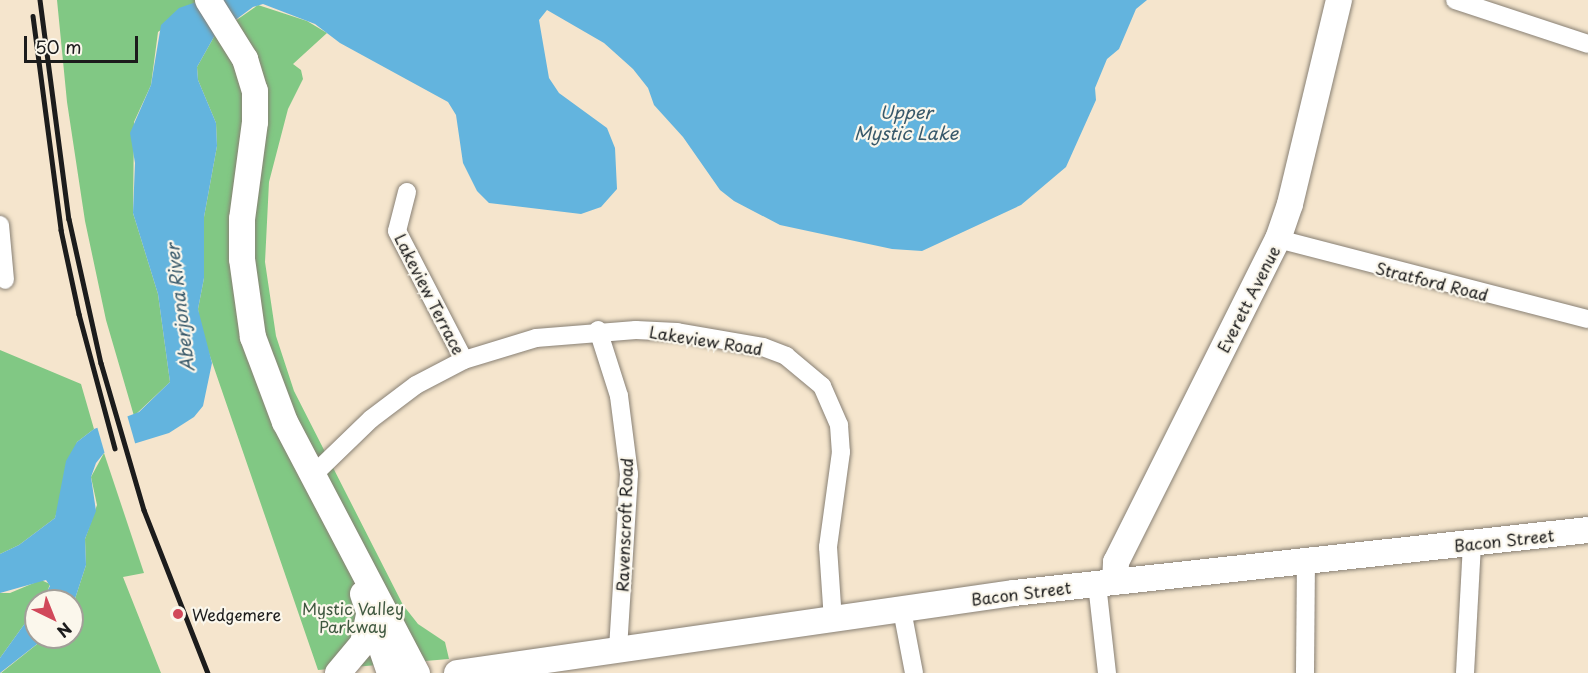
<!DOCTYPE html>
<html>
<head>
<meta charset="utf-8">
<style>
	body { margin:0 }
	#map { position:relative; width:1588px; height:673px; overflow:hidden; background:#f5e5cd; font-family:"Playpen Sans",sans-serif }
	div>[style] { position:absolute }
	.green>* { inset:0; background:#81c884 }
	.water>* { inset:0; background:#63b4de }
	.pier>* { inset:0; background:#f5e5cd; transform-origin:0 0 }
	.roads { filter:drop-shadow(0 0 2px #888074) drop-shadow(0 0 2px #888074) }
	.street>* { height:18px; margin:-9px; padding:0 9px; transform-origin:9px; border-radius:9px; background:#fff }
	.secondary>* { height:26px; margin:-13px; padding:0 13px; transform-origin:13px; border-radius:13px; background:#fff }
	.rail>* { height:4.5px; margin:-2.25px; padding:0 2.25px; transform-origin:2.25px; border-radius:2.25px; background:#1c1c1c }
	.dots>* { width:16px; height:16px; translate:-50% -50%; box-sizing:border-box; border:3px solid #fbf7ec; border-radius:50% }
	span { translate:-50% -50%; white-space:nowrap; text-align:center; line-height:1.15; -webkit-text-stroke:4.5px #fbf7ec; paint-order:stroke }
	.street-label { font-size:16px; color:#1c1c1c }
	.park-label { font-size:16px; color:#3f5840 }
	.poi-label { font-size:16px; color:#1c1c1c }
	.left { translate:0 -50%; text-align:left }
	.water-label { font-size:18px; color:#38596a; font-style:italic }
	.north { position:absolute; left:24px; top:589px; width:60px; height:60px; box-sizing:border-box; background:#fbf7ec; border:2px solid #a29f99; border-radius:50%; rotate:137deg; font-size:16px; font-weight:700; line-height:24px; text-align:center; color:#1c1c1c }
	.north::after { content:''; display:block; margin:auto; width:21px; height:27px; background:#d1495b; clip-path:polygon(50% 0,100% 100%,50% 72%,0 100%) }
	.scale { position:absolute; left:24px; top:36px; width:114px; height:27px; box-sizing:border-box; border:3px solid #1c1c1c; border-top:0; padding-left:8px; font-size:18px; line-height:21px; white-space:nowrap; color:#1c1c1c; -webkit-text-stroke:4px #fbf7ec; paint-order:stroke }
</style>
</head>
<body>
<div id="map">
	<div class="green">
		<div style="clip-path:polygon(57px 0,202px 0,158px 32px,151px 85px,134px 122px,133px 213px,158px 294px,170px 382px,134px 416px,106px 320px,85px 221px,67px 102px)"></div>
		<div style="clip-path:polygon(258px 5px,307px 21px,327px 33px,293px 64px,301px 70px,303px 79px,288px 109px,269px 182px,265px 262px,276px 336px,294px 391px,403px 605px,418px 624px,445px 642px,449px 659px,318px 670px,201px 330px,198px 309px,204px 278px,204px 217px,217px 146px,216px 123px,198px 80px,197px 67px,215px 35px)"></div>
		<div style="clip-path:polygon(0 350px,81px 384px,94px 429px,77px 442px,55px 518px,19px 545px,0 554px)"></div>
		<div style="clip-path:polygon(104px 453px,144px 573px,123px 577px,161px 673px,1px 673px,46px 637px,72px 637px,72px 608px,86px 565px,85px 539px,97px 505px,91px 477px)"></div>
		<div style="clip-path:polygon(41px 580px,50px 584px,46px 595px,36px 601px,36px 608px,0 658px,0 593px,10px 593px)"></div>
	</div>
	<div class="water">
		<div style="clip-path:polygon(202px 0,1147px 0,1136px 9px,1119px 49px,1107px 59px,1095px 88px,1096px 100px,1066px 167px,1021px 205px,922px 251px,892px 249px,780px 225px,734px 201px,720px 190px,683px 137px,654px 105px,648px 88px,633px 69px,604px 43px,547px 10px,539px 20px,549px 78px,559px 93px,607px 128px,615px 148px,617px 189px,601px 207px,581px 214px,489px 203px,477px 191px,463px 163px,456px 115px,448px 102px,340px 43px,315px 24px,263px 4px,253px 7px,215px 35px,197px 67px,198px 80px,216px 123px,217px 146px,204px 217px,204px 278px,198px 309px,212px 363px,203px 406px,194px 417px,169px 433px,104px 453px,96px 463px,91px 477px,96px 511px,85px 539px,86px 565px,72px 608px,72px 601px,42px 601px,50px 586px,46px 580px,0 593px,0 554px,19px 545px,55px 518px,66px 461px,77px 442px,94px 429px,139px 412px,170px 382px,158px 294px,133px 213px,135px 163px,130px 133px,151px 85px,161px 25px,179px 8px)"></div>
		<div style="clip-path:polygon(36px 608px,36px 637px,46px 637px,0 673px,0 658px)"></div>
	</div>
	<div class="pier">
		<div style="left:127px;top:415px;width:32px;height:32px;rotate:74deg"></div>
	</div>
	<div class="roads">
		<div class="street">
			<div style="left:1455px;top:0;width:140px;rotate:18.3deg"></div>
			<div style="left:407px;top:192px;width:40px;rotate:104.4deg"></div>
			<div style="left:397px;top:231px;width:145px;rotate:62.6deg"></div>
			<div style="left:0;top:225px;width:55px;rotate:84.8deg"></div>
			<div style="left:1278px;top:239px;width:320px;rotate:14.5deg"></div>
			<div style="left:598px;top:330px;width:69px;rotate:72.3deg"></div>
			<div style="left:619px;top:396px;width:79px;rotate:82.7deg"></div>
			<div style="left:629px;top:474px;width:177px;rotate:93.6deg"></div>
			<div style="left:312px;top:476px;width:82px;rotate:-44deg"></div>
			<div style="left:371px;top:419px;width:56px;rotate:-37.1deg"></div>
			<div style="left:416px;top:385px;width:54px;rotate:-27.5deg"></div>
			<div style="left:464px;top:360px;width:75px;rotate:-17deg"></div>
			<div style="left:536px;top:338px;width:100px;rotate:-4.6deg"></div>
			<div style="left:636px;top:330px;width:41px;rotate:2.8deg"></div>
			<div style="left:677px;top:332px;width:87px;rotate:9.9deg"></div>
			<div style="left:763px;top:347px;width:25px;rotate:21deg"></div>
			<div style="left:786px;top:356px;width:47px;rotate:39.8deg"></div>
			<div style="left:822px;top:386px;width:43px;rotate:66.4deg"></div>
			<div style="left:839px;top:425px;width:27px;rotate:86deg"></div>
			<div style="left:841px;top:452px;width:96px;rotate:97.8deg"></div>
			<div style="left:828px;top:547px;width:73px;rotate:86.1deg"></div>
			<div style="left:1097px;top:584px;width:90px;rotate:83.6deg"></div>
			<div style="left:902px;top:610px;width:64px;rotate:79.2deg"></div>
			<div style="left:1305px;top:673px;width:113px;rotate:-89.5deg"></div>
			<div style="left:1465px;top:673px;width:130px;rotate:-86.9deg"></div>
		</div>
		<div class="secondary">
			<div style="left:208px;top:0;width:70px;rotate:57.9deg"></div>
			<div style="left:245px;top:59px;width:34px;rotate:73deg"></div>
			<div style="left:255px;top:91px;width:31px;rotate:90deg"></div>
			<div style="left:255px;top:122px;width:98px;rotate:97.6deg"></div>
			<div style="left:242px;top:219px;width:40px;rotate:90deg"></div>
			<div style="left:242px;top:259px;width:79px;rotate:82deg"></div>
			<div style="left:253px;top:337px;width:91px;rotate:69.4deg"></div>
			<div style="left:285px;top:422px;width:284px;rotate:62.3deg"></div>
			<div style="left:1115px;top:582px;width:20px;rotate:-87deg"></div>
			<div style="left:1116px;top:562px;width:361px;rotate:-63.4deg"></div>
			<div style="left:1278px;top:239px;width:37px;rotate:-71deg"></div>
			<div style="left:1290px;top:204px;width:210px;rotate:-76.5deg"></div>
			<div style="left:363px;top:594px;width:83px;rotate:71.1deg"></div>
			<div style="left:338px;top:673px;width:39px;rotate:-50deg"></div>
			<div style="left:363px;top:643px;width:29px;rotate:-78deg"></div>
			<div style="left:457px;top:673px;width:563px;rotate:-8.17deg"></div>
			<div style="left:1014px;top:593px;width:577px;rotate:-6.26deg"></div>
		</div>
	</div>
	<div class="rail">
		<div style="left:40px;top:0;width:221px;rotate:82.5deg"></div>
		<div style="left:69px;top:219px;width:148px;rotate:77.5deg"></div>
		<div style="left:101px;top:363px;width:153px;rotate:73.7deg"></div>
		<div style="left:144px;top:510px;width:175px;rotate:68.6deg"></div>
		<div style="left:33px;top:16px;width:216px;rotate:82.5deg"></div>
		<div style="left:61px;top:230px;width:86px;rotate:77.9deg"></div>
		<div style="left:79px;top:314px;width:139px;rotate:75deg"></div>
	</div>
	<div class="dots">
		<div style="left:178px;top:614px;background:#d1495b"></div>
	</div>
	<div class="street-label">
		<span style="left:1432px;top:281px;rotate:14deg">Stratford Road</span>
		<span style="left:430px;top:294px;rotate:63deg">Lakeview Terrace</span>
		<span style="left:1248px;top:299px;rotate:-63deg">Everett Avenue</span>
		<span style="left:706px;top:340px;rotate:9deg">Lakeview Road</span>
		<span style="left:624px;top:525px;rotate:-88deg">Ravenscroft Road</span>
		<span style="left:1504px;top:540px;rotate:-6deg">Bacon Street</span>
		<span style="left:1021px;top:593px;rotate:-7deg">Bacon Street</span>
	</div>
	<div class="park-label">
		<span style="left:353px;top:617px">Mystic Valley<br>Parkway</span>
	</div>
	<div class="poi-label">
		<span class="left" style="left:192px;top:614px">Wedgemere</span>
	</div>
	<div class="water-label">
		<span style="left:906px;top:123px">Upper<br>Mystic Lake</span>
		<span style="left:180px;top:308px;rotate:-97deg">Aberjona River</span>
	</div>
	<div class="north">N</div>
	<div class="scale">50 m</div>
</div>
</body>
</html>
